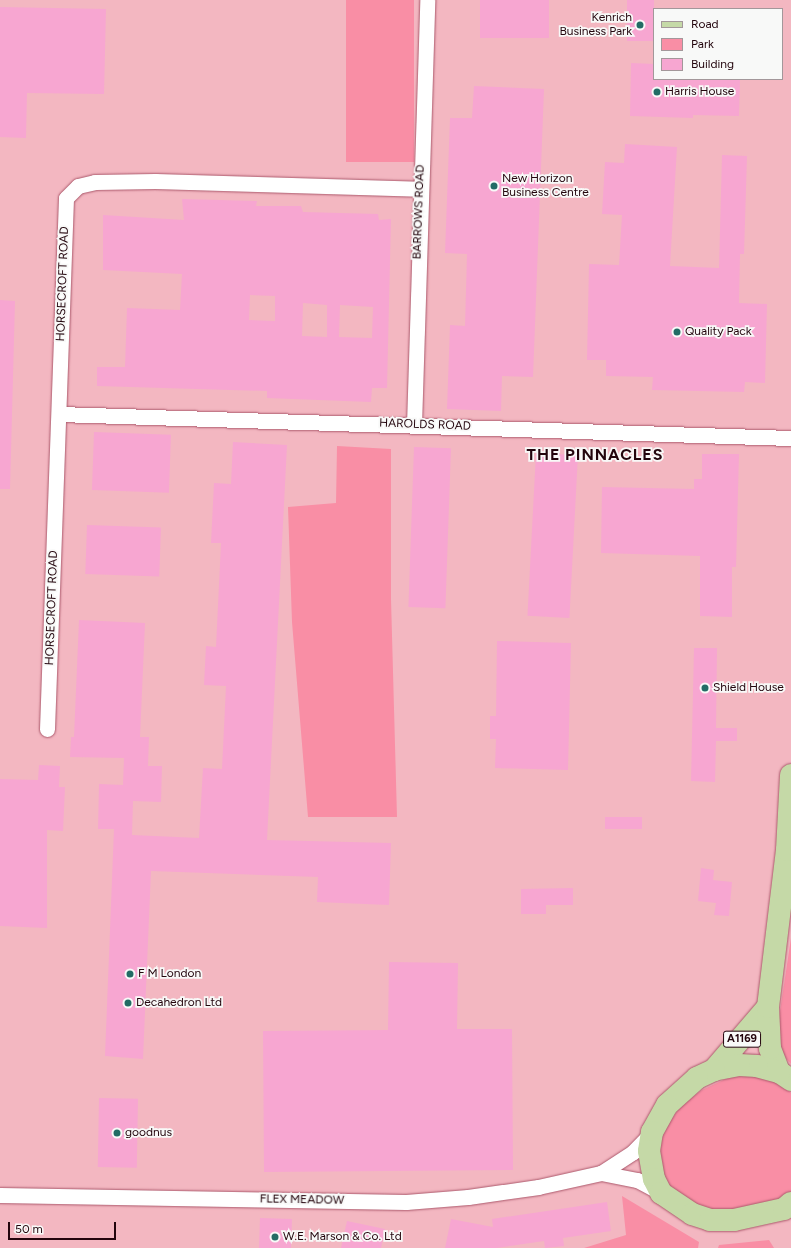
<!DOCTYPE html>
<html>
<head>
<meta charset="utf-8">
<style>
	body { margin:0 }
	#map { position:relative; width:791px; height:1248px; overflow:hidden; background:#ffc6d0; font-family:Figtree,sans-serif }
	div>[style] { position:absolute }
	.built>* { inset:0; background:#f3b7c1 }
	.green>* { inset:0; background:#f98ea5; transform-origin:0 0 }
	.building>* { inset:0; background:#f7a6d1; transform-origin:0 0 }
	.roads { filter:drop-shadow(0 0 1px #ac596c) drop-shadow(0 0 1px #ac596c) }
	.street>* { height:15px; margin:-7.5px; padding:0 7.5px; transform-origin:7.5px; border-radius:7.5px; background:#fff }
	.primary>* { height:22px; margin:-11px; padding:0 11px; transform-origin:11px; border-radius:11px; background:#c5d9a7 }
	.dots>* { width:11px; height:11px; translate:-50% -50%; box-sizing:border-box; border:2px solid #f8f9f8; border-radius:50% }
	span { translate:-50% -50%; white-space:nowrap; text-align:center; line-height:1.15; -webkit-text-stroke:3.5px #f8f9f8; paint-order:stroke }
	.shield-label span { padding:1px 3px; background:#f8f9f8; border:1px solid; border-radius:3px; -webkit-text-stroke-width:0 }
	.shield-label { font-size:11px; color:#23050d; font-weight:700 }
	.poi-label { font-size:12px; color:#23050d }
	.right { translate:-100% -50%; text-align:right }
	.left { translate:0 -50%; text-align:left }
	.street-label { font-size:12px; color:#23050d }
	.district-label { font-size:16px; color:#23050d; font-weight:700; letter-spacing:1px }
	.legend { position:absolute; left:653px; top:8px; width:130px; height:72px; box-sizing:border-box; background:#f8f9f8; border:1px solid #a3979a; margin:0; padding:5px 7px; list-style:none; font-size:12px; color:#23050d }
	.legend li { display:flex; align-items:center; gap:8px; height:20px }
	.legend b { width:20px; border:1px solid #a3979a }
	.scale { position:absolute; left:8px; top:1222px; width:108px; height:18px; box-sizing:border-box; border:2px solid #23050d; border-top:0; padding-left:5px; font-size:12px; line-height:14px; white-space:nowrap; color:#23050d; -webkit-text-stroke:3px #f8f9f8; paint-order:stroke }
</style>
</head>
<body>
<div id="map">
	<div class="built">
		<div style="clip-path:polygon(evenodd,0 0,791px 0,791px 1248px,0 1248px,0 0,654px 9px,782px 9px,782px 79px,654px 79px,654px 9px)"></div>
	</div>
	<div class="green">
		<div style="left:346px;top:0;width:68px;height:162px"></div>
		<div style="clip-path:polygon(337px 446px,391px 449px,391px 599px,397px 817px,308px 817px,292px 622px,288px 507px,336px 503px)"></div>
		<div style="clip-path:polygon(791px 938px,791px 1064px,779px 1051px,777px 1031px)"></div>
		<div style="clip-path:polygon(742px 1074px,777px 1081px,791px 1093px,791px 1195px,771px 1204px,709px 1213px,668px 1185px,662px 1168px,659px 1151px,662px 1133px,681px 1106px,702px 1090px,732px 1076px)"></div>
		<div style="clip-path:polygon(622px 1196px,699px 1242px,698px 1248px,584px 1248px,626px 1235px)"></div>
		<div style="clip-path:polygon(769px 1240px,774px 1248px,718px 1248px,719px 1245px)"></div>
	</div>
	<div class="building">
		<div style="left:480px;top:0;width:69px;height:38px"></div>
		<div style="left:627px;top:0;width:27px;height:41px"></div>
		<div style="clip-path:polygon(0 7px,106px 9px,104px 94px,27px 93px,26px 138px,0 137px)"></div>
		<div style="clip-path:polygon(631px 63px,654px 64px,654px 79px,740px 79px,739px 116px,693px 115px,693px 118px,630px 116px)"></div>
		<div style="clip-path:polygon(474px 86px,544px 89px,533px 377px,502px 376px,501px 411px,447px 409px,450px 325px,465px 326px,467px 254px,445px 253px,450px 118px,472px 118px)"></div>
		<div style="clip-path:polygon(625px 144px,677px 147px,670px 266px,719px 268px,722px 155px,747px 156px,744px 254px,740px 254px,739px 303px,767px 304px,765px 383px,745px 382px,744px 392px,652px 390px,653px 377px,606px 376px,606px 360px,587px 360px,589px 264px,619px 265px,622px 215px,602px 214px,605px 162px,624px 163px)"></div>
		<div style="clip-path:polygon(evenodd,182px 199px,257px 201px,256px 206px,301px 206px,303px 212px,378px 214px,379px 220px,391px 219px,387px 388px,372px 388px,371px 402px,267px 398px,267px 391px,97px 386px,97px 367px,125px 367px,127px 308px,180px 310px,182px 274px,103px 270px,103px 215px,184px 220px,182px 199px,250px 295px,275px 296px,275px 321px,249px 320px,250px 295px,182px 199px,303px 303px,327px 305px,327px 337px,302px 336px,303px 303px,182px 199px,340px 305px,373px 307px,372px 338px,339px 337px,340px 305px)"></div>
		<div style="clip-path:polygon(0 300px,15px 301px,10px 489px,0 489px)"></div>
		<div style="left:94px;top:432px;width:77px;height:58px;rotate:2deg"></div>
		<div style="clip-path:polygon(233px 442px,287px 445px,267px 840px,391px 843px,389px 905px,317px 902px,318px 877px,151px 871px,143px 1059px,105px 1056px,114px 829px,98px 829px,99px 784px,123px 785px,124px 758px,70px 757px,71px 737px,74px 737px,79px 620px,145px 623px,140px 737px,149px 737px,148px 766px,162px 766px,161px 802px,133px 801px,132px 835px,199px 838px,203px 768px,222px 769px,226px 686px,204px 685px,206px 646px,216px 647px,221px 543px,211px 543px,214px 483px,231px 484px)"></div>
		<div style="left:414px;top:447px;width:37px;height:160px;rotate:2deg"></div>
		<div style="left:536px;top:453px;width:42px;height:163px;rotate:3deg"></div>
		<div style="clip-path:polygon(702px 454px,739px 454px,736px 567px,732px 567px,732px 617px,700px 616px,700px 556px,601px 553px,602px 487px,694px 489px,694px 479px,702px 479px)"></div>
		<div style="left:87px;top:525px;width:74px;height:49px;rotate:2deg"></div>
		<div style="clip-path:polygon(497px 641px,571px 643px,568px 770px,495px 768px,496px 739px,490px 739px,490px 716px,496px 716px)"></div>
		<div style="clip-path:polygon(694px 648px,717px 648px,716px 728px,737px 728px,737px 741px,716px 741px,715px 782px,691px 781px)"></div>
		<div style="clip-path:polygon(39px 765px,60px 766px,59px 787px,65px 787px,63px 831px,47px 830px,47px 928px,0 926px,0 779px,38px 780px)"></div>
		<div style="left:605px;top:817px;width:37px;height:12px"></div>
		<div style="clip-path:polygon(701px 868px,714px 870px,713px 880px,732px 882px,729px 916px,714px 915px,716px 903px,698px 901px)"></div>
		<div style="clip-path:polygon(573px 888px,573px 905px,546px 905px,546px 914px,521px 914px,521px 889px)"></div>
		<div style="clip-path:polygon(389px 962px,458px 963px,457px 1029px,512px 1029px,513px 1170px,264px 1172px,263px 1031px,388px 1030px)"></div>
		<div style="left:99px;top:1098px;width:39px;height:69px;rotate:1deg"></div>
		<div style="clip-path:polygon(607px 1202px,611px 1231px,563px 1238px,564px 1246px,545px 1248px,544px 1241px,496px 1248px,445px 1248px,451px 1219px,493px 1227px,492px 1219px)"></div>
		<div style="left:260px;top:1218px;width:32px;height:30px;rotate:2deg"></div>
		<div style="clip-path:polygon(347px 1221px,385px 1229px,381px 1248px,341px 1248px)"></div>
	</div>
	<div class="roads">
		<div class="street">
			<div style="left:59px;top:414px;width:732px;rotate:1.88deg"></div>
			<div style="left:414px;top:425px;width:425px;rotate:-88.2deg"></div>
			<div style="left:47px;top:729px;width:531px;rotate:-87.95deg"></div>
			<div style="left:66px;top:198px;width:17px;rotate:-45deg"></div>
			<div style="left:78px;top:186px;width:17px;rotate:-13deg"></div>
			<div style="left:95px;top:182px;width:60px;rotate:-1deg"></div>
			<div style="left:155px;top:181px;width:264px;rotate:1.7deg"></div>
			<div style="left:601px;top:1173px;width:37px;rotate:11deg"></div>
			<div style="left:637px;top:1180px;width:27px;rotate:28deg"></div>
			<div style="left:0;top:1195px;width:406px;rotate:1deg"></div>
			<div style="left:406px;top:1202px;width:62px;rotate:-4.6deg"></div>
			<div style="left:468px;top:1197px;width:71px;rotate:-8.1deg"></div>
			<div style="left:538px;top:1187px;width:65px;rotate:-12.5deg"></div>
			<div style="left:601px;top:1173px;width:38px;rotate:-33deg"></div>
			<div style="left:633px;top:1152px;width:28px;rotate:-46deg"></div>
		</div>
		<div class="primary">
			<div style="left:714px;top:1070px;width:83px;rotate:-49.4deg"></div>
			<div style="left:779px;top:1072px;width:26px;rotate:-111deg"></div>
			<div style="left:770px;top:1048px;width:41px;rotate:-92.8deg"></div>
			<div style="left:768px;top:1007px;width:158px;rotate:-83.1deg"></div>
			<div style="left:787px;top:850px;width:75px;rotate:-86.9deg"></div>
			<div style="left:791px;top:1080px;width:14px;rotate:-146deg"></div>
			<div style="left:779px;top:1072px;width:23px;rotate:-165deg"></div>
			<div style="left:757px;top:1066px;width:18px;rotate:-177deg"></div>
			<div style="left:739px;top:1065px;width:25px;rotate:169deg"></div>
			<div style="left:714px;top:1070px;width:19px;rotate:155deg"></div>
			<div style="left:697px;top:1078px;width:40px;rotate:138deg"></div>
			<div style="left:667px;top:1105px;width:31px;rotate:119deg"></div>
			<div style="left:652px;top:1132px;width:19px;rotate:99deg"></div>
			<div style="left:649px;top:1151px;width:28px;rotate:80deg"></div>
			<div style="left:654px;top:1179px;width:16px;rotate:63deg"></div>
			<div style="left:661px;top:1193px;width:37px;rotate:34deg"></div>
			<div style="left:692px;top:1214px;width:19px;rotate:18deg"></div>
			<div style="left:710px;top:1220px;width:24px"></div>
			<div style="left:734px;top:1220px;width:51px;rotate:-12.4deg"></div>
			<div style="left:784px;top:1209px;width:9px;rotate:-41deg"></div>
		</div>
	</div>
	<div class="dots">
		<div style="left:640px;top:25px;background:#226c65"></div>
		<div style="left:657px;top:92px;background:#226c65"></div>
		<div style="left:494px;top:186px;background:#226c65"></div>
		<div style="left:677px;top:332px;background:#226c65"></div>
		<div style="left:705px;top:688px;background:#226c65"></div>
		<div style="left:130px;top:974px;background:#226c65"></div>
		<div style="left:128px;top:1003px;background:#226c65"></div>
		<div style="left:117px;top:1133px;background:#226c65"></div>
		<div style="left:275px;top:1237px;background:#226c65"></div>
	</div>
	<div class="shield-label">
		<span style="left:742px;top:1039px">A1169</span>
	</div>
	<div class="poi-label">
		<span class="right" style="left:632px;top:25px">Kenrich<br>Business Park</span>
		<span class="left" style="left:665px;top:92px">Harris House</span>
		<span class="left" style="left:502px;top:186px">New Horizon<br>Business Centre</span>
		<span class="left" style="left:685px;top:332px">Quality Pack</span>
		<span class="left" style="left:713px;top:688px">Shield House</span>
		<span class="left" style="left:138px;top:974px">F M London</span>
		<span class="left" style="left:136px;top:1003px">Decahedron Ltd</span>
		<span class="left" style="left:125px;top:1133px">goodnus</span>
		<span class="left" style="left:283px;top:1237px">W.E. Marson &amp; Co. Ltd</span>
	</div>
	<div class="street-label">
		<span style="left:419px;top:212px;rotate:-88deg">BARROWS ROAD</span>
		<span style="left:63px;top:284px;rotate:-88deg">HORSECROFT ROAD</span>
		<span style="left:425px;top:425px;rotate:2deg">HAROLDS ROAD</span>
		<span style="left:52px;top:608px;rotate:-88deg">HORSECROFT ROAD</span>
		<span style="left:302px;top:1200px;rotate:1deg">FLEX MEADOW</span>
	</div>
	<div class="district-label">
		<span style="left:595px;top:455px">THE PINNACLES</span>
	</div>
	<ul class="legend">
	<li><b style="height:5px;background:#c5d9a7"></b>Road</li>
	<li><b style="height:11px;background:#f98ea5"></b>Park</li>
	<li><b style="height:11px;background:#f7a6d1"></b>Building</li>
	</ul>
	<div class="scale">50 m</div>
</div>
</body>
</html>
